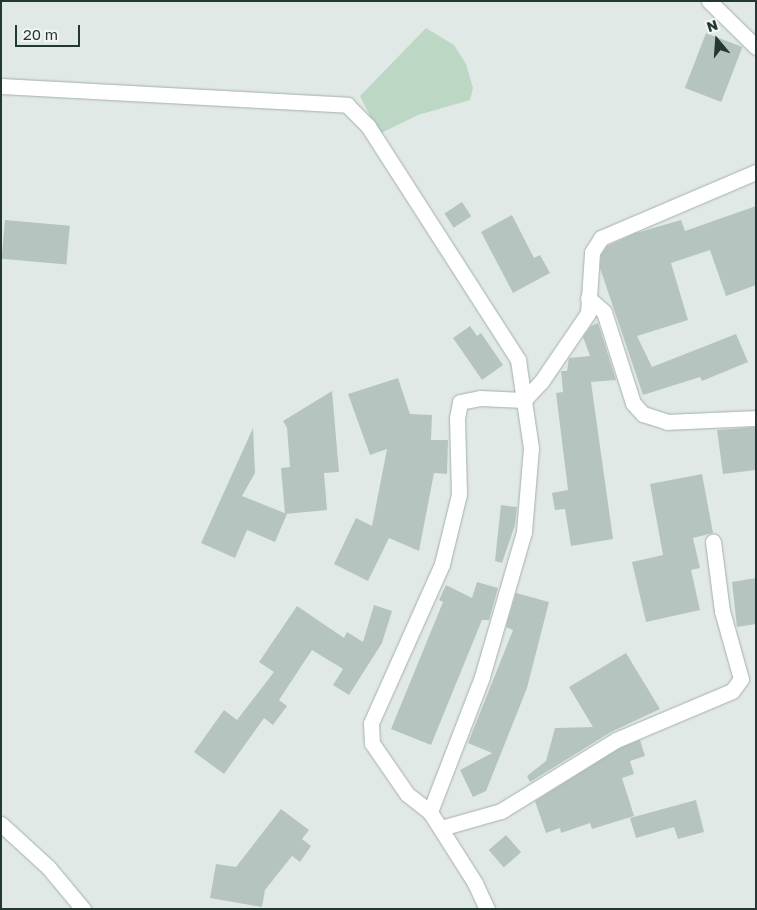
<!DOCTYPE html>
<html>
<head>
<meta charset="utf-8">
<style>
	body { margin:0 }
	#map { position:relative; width:757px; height:910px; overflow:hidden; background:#e1e9e6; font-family:"Golos Text",sans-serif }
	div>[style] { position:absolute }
	.green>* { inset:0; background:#bcd8c5 }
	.building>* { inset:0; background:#b6c4bf; transform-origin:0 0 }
	.roads { filter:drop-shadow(0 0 1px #a4b0ad) drop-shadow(0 0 1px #a4b0ad) }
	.minor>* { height:15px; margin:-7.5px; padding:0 7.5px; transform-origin:7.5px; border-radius:7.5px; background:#fff }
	span { translate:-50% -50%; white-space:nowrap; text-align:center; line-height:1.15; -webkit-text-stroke:4px #f1f6f4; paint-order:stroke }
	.frame { position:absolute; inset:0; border:2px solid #233833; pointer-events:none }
	.north { position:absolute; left:692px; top:15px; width:50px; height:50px; -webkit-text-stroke:4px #f1f6f4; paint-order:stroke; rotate:342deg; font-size:14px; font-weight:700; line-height:20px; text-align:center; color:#233833 }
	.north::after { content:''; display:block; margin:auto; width:18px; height:22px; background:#233833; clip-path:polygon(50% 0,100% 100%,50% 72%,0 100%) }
	.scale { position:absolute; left:15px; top:25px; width:65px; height:22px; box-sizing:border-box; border:2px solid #233833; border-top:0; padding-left:6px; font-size:15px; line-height:18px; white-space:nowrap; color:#233833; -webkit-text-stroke:4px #f1f6f4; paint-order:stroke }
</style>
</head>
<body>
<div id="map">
	<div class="green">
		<div style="clip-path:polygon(426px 28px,454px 45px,466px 64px,473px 88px,470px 100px,418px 115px,379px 134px,360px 96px)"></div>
	</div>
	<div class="building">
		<div style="left:706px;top:33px;width:39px;height:59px;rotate:21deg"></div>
		<div style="left:462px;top:202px;width:17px;height:21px;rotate:57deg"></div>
		<div style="clip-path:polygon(756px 206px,756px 285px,726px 296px,710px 250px,671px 263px,688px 320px,637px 336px,652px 367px,736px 334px,748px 362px,702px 381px,700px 377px,643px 395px,600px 268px,601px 255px,607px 246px,636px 233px,681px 220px,685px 231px)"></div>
		<div style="clip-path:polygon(512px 215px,534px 258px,540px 255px,550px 273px,513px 293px,481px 232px)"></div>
		<div style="left:5px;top:220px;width:65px;height:39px;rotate:5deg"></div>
		<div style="clip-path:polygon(598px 323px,616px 380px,591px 382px,613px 539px,571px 546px,565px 509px,555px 510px,552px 493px,568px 490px,556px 393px,563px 392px,561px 371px,567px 371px,569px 358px,590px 356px,583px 337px,591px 326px)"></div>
		<div style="clip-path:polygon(470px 326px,477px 336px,481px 333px,503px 365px,482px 380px,453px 338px)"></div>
		<div style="clip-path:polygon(398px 378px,410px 414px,432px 415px,431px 440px,448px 440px,447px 474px,434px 473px,419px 551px,389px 538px,368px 581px,334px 564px,356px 518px,372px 526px,387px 449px,370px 455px,348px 394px)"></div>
		<div style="clip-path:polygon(332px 391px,339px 472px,324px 473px,327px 510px,285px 514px,281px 468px,290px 467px,287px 428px,283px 421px)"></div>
		<div style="clip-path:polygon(756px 427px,756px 470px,723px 474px,717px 430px)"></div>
		<div style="clip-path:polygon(253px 428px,255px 473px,242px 496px,287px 514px,275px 542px,247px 530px,235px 558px,201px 543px)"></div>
		<div style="clip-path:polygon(702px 474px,713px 533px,693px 538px,700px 568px,691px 570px,700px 610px,646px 622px,632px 562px,663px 555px,650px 484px)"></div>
		<div style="clip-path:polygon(501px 505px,517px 507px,515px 525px,502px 563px,495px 561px)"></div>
		<div style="clip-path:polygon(756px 578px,756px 624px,737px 627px,732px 582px)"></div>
		<div style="clip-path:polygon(477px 582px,498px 588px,489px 620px,482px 620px,431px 745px,391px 729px,443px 602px,439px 600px,446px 585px,472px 598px)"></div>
		<div style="clip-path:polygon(516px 593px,549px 602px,527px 688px,486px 791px,473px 797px,460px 770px,492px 753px,468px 743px,513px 630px,506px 627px)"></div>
		<div style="clip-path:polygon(374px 605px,392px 611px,382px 643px,349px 695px,333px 685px,343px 669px,312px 650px,279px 700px,287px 706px,273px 725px,264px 718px,224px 774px,194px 752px,224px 710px,237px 720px,274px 672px,259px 662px,297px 606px,344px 638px,347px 632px,363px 642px)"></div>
		<div style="clip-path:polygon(626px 653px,660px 709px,611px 732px,530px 782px,527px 776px,546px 761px,555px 728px,593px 727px,569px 687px)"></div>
		<div style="clip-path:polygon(640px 740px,645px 756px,630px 761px,634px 774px,622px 778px,634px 816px,592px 829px,590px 823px,561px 833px,560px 828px,546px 833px,535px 801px,620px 748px)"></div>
		<div style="clip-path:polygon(696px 800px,704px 832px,678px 839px,674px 827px,636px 838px,630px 818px)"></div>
		<div style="clip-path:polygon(281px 809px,309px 830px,302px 839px,311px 846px,300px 862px,292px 856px,265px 890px,262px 907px,210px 898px,216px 864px,236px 867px)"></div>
		<div style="left:506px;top:835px;width:23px;height:23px;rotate:49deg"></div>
	</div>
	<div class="roads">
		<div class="minor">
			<div style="left:709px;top:1px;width:66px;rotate:44.4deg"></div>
			<div style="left:1px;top:86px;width:347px;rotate:3.1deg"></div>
			<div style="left:347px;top:105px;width:30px;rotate:45deg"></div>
			<div style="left:368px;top:126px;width:278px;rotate:57.3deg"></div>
			<div style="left:518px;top:360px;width:89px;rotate:81.6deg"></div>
			<div style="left:531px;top:448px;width:84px;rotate:94.8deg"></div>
			<div style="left:524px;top:532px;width:151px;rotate:106.2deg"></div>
			<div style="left:482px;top:677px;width:145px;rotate:111.1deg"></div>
			<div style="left:588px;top:298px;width:21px;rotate:41deg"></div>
			<div style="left:604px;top:312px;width:96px;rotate:72.3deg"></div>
			<div style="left:633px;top:403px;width:15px;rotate:48deg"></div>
			<div style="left:643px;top:414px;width:25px;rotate:18deg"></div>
			<div style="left:667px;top:422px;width:89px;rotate:-2.6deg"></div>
			<div style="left:1px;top:824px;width:64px;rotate:42.5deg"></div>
			<div style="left:48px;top:867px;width:55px;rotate:50.2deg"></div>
			<div style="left:441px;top:828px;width:62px;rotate:-15.8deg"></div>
			<div style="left:501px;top:811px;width:135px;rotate:-31.7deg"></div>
			<div style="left:616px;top:740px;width:126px;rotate:-22.9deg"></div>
			<div style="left:732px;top:691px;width:15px;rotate:-53deg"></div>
			<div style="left:741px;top:679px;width:71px;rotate:-105.6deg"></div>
			<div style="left:722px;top:611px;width:70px;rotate:-97.4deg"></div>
			<div style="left:487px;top:909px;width:29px;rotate:-115deg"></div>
			<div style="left:475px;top:883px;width:84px;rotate:-122.4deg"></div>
			<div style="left:430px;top:812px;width:29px;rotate:-142deg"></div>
			<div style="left:407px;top:794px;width:62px;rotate:-124.5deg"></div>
			<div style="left:372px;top:743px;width:20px;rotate:-93deg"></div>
			<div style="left:371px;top:723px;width:174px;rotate:-65.9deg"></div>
			<div style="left:442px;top:564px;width:72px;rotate:-76.3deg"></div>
			<div style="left:459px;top:494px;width:76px;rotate:-91.5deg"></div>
			<div style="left:457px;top:418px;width:16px;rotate:-79deg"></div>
			<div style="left:460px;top:402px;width:20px;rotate:-11deg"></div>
			<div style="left:480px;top:398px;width:44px;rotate:2.6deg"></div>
			<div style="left:524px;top:400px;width:25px;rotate:-47deg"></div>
			<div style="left:541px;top:382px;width:83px;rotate:-55.7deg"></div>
			<div style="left:588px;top:313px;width:61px;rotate:-86.2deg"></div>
			<div style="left:592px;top:252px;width:17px;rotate:-57deg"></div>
			<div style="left:601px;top:238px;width:168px;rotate:-23.1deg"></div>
		</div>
	</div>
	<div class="frame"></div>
	<div class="north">N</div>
	<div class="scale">20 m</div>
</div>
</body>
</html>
